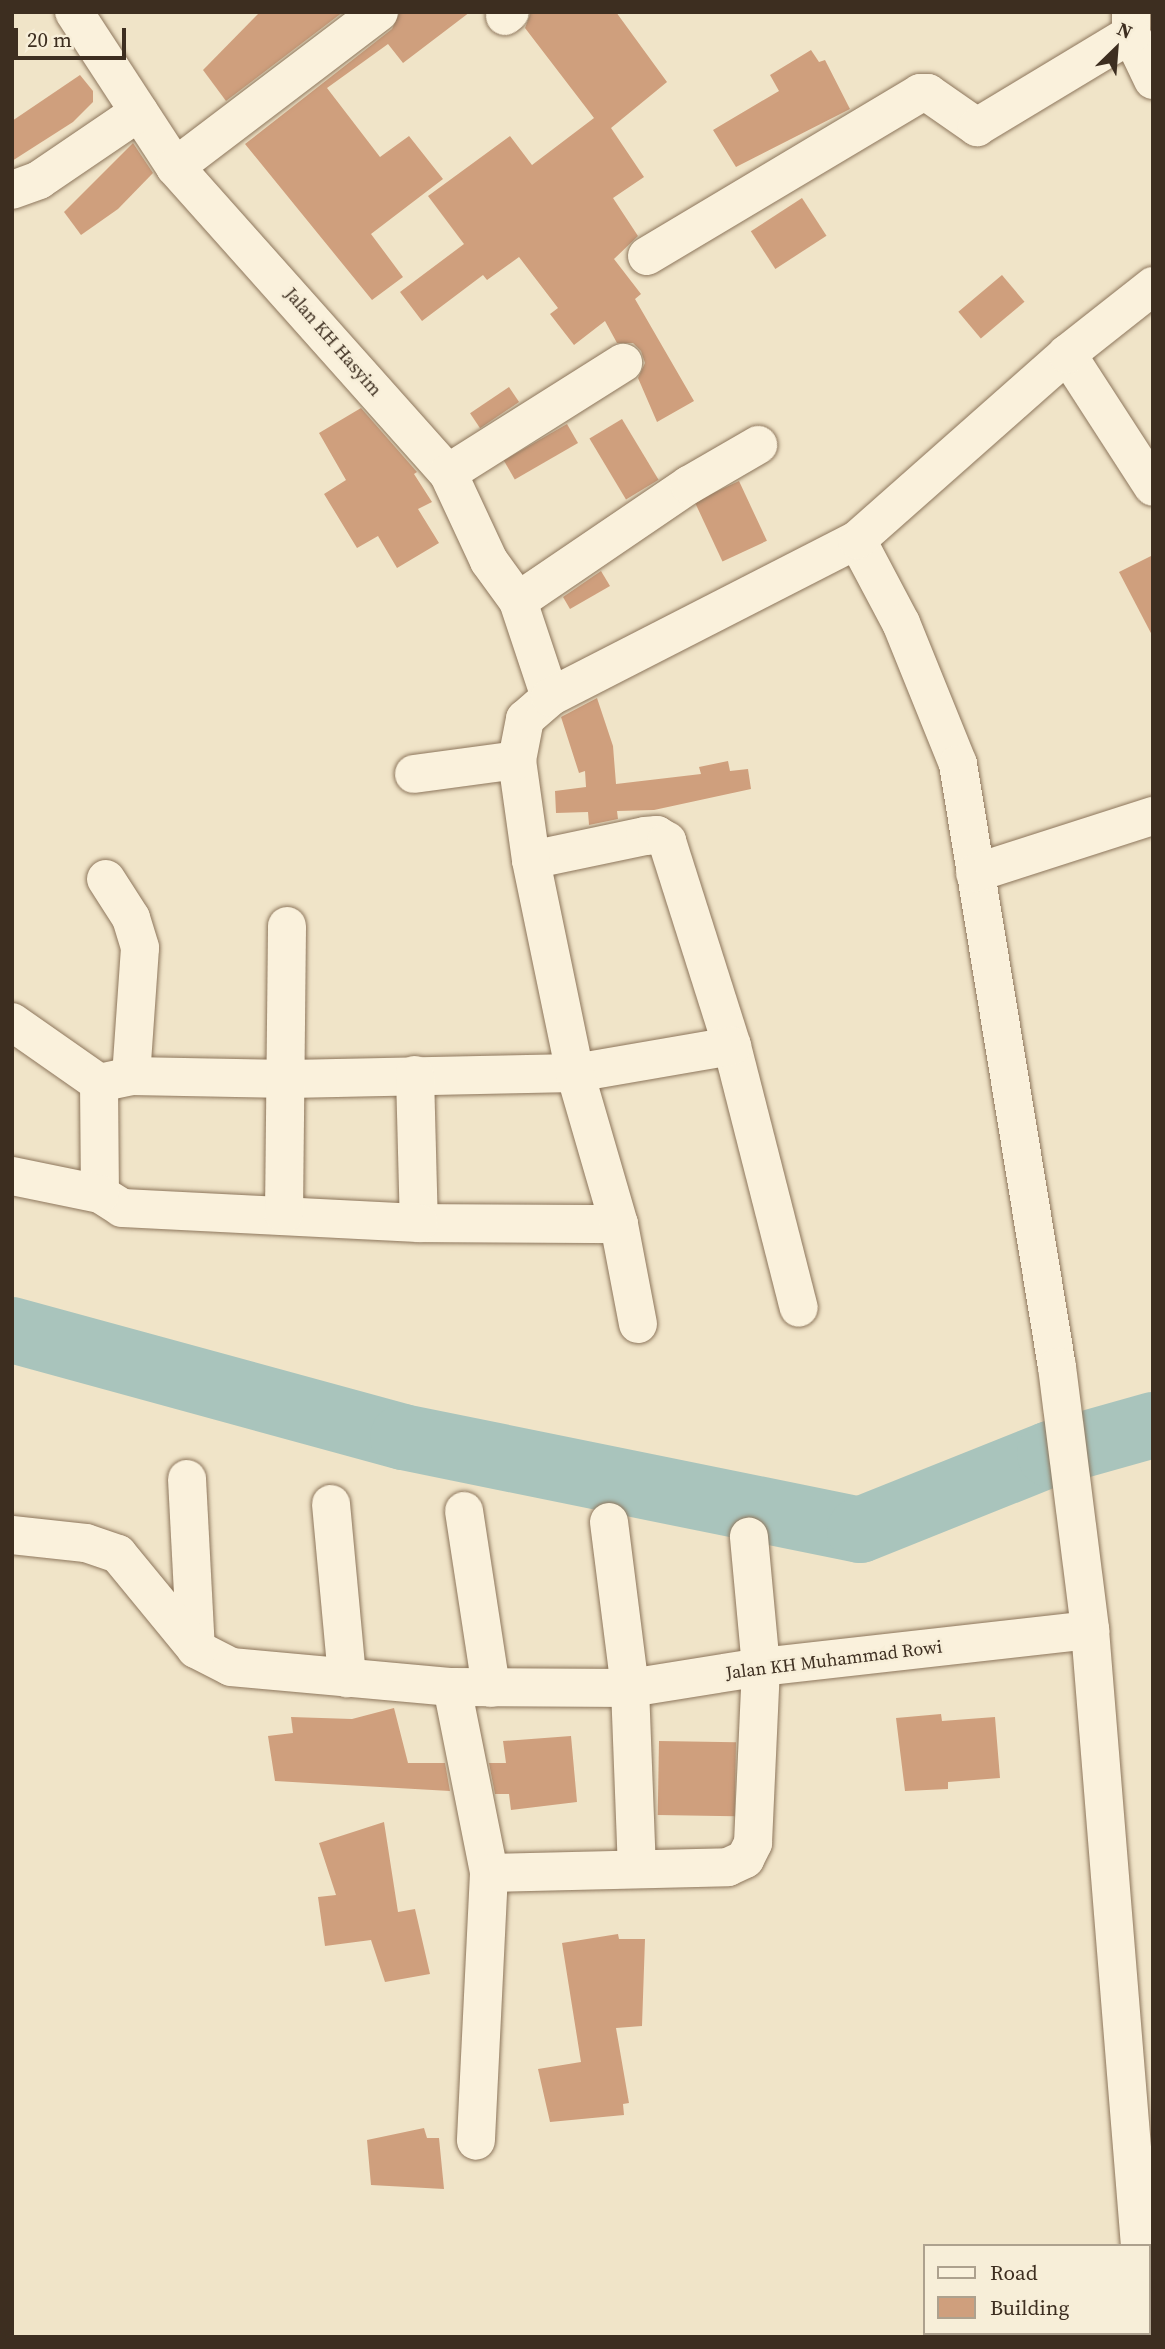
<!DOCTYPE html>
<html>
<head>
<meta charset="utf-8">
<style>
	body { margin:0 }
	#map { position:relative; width:1165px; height:2349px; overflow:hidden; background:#f0e4c8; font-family:"Source Serif 4",serif }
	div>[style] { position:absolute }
	.river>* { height:66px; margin:-33px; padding:0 33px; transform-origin:33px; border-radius:33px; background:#a9c4bc }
	.building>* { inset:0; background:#cf9f7d; transform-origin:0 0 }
	.roads { filter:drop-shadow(0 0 2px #8d765c) drop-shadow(0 0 2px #8d765c) }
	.street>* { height:38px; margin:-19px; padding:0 19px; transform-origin:19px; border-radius:19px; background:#faf1dc }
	span { translate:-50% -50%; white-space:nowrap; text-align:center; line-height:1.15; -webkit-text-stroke:5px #f7eed8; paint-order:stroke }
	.street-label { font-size:18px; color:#3d2e20 }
	.frame { position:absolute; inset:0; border:14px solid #3d2e20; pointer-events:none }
	.legend { position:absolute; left:923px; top:2244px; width:228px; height:91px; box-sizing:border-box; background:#f7eed8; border:2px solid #ada18e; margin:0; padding:9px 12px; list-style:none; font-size:21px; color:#3d2e20 }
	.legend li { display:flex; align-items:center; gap:14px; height:35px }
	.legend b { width:35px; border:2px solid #ada18e }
	.north { position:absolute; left:1081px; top:14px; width:70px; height:70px; -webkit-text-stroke:5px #f7eed8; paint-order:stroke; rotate:25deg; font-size:19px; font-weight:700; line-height:28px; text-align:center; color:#3d2e20 }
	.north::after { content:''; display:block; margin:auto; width:24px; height:32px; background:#3d2e20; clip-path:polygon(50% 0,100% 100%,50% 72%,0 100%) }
	.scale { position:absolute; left:14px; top:28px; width:112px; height:32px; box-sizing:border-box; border:4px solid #3d2e20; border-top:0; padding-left:9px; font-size:21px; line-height:24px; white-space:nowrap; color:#3d2e20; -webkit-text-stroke:5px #f7eed8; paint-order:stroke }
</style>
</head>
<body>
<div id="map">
	<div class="river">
		<div style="left:12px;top:1330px;width:405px;rotate:15.3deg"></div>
		<div style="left:403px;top:1437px;width:466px;rotate:11.5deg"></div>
		<div style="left:860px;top:1530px;width:205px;rotate:-21.8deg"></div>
		<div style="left:1050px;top:1454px;width:107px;rotate:-15.7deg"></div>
	</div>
	<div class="building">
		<div style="clip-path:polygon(260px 12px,343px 12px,226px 101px,203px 70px)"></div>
		<div style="clip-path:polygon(400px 12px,470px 12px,403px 63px,388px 44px,327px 88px,380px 157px,409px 136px,443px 179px,371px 234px,403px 277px,372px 300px,245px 144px,392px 29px)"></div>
		<div style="clip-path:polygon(531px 12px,616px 12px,667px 82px,611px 128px,644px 177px,613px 198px,638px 236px,614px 259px,641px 294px,635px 299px,694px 401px,657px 422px,638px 378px,645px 363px,641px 351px,633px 343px,617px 343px,605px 321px,574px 345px,550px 314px,558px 308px,519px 257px,487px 280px,483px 275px,422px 321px,400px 292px,464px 244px,428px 196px,510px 136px,532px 165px,594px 118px,525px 28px)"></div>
		<div style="clip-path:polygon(811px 50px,819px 62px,825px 60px,850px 109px,736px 167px,713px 130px,779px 91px,770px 75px)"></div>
		<div style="clip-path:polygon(80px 75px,93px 91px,93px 102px,73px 122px,12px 161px,12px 121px)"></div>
		<div style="clip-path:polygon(133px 143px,153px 173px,118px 209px,81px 235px,64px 212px)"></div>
		<div style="left:802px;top:198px;width:45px;height:61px;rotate:57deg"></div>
		<div style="left:1002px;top:275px;width:35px;height:57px;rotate:50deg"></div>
		<div style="left:509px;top:387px;width:18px;height:47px;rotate:56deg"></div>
		<div style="clip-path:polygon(361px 408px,417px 472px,414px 474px,432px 502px,418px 509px,439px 543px,397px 568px,378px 536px,357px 548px,324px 494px,346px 480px,319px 433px)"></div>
		<div style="left:622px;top:419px;width:71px;height:38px;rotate:59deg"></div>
		<div style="left:567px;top:424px;width:22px;height:73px;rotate:60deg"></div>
		<div style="left:739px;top:481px;width:66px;height:49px;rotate:65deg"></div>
		<div style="clip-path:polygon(1153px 555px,1153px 637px,1119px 572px)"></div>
		<div style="clip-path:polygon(601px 571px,610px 586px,570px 609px,563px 597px)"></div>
		<div style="clip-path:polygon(597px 698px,613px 746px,616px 784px,701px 774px,699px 767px,728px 761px,730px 771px,748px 769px,751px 789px,654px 810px,617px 811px,618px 819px,589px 825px,588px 812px,556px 813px,555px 791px,586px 787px,585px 771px,579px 773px,561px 717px)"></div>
		<div style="clip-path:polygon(394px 1708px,408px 1763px,445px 1763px,450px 1791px,275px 1781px,268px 1736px,293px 1733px,291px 1717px,352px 1719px)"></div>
		<div style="clip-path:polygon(941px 1714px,942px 1721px,995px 1717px,1000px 1778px,948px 1782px,948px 1789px,905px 1791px,896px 1718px)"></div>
		<div style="clip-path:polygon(571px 1736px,577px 1802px,511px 1810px,509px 1794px,495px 1794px,489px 1763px,506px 1763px,503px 1741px)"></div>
		<div style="left:659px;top:1741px;width:77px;height:74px;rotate:1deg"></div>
		<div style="clip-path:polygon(384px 1822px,398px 1912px,415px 1909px,430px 1974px,385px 1982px,371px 1940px,325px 1946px,318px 1897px,336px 1895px,319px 1843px)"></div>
		<div style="clip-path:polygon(618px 1934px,619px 1939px,645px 1939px,642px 2026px,616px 2028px,629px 2103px,623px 2104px,624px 2115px,550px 2122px,538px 2069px,581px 2062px,562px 1943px)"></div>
		<div style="clip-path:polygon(424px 2128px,427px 2138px,439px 2138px,444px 2189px,371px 2185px,367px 2140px)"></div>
	</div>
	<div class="roads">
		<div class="street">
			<div style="left:74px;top:12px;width:185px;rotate:56.9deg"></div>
			<div style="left:175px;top:167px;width:410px;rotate:48.3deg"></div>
			<div style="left:448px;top:473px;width:97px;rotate:65deg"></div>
			<div style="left:489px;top:561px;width:49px;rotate:54.1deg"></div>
			<div style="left:518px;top:601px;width:101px;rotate:71.6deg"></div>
			<div style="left:1131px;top:12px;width:22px;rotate:90deg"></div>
			<div style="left:1131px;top:34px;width:51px;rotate:64.4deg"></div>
			<div style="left:505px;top:16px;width:6px;rotate:-39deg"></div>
			<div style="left:175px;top:167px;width:256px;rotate:-37.2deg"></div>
			<div style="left:12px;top:190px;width:29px;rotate:-20deg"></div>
			<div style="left:39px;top:180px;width:121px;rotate:-34.2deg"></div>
			<div style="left:647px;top:256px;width:318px;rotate:-30.8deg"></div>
			<div style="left:920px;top:93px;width:8px"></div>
			<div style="left:928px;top:93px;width:60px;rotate:34.8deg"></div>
			<div style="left:977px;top:127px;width:180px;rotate:-31.1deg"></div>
			<div style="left:1067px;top:354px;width:158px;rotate:57.1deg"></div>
			<div style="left:448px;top:473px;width:207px;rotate:-32.2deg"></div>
			<div style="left:857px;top:540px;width:94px;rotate:62.1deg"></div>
			<div style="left:901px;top:623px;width:152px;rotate:68deg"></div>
			<div style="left:958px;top:764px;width:611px;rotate:80.68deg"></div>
			<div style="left:1057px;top:1367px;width:265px;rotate:82.8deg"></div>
			<div style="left:518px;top:601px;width:207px;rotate:-34.2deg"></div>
			<div style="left:689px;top:485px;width:80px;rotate:-30.1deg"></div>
			<div style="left:414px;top:774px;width:104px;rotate:-7.7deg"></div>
			<div style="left:531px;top:860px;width:116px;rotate:-11.9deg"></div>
			<div style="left:645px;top:836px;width:12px;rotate:-5deg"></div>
			<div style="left:657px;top:835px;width:12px;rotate:31deg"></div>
			<div style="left:667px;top:841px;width:215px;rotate:72.4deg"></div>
			<div style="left:732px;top:1046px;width:270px;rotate:75.7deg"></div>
			<div style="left:975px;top:873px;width:187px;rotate:-17.8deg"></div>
			<div style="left:106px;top:879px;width:46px;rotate:57.3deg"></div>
			<div style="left:131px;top:918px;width:31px;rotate:73deg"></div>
			<div style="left:140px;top:948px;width:128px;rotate:94deg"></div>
			<div style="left:12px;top:1022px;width:106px;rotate:35deg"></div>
			<div style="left:99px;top:1083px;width:33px;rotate:-12deg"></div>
			<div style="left:131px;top:1076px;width:158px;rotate:1.1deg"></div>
			<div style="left:289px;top:1079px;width:286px;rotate:-1.2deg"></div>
			<div style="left:575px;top:1073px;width:159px;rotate:-9.8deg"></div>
			<div style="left:415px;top:1075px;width:148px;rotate:88.5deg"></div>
			<div style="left:419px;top:1223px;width:200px;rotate:0.3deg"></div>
			<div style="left:99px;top:1083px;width:111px;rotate:89.5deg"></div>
			<div style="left:100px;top:1194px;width:26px;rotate:32deg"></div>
			<div style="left:122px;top:1208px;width:297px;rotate:2.9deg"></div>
			<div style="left:12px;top:1176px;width:90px;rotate:11.6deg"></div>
			<div style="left:284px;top:1214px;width:288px;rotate:-89.4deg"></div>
			<div style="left:638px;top:1324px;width:102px;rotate:-100.8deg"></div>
			<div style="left:619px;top:1224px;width:157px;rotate:-106.2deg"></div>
			<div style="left:575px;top:1073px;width:217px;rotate:-101.7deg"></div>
			<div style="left:531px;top:860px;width:101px;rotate:-98deg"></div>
			<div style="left:517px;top:760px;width:42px;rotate:-79deg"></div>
			<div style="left:525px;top:719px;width:33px;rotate:-41deg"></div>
			<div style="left:550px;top:697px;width:345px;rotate:-27.1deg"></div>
			<div style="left:857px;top:540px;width:281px;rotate:-41.5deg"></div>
			<div style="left:1067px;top:354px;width:110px;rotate:-38.3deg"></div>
			<div style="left:187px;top:1479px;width:170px;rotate:87deg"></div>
			<div style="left:331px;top:1504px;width:175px;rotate:84.7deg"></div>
			<div style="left:464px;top:1511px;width:179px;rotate:81.3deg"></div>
			<div style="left:609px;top:1522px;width:167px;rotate:82.8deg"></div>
			<div style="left:630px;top:1688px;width:181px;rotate:87.8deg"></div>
			<div style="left:12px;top:1535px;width:74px;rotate:6.2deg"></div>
			<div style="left:86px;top:1543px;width:34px;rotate:19deg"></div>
			<div style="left:118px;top:1554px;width:123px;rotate:50.6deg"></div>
			<div style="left:196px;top:1649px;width:39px;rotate:27deg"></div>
			<div style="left:231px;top:1667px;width:222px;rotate:5.2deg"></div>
			<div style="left:452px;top:1687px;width:178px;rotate:0.3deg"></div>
			<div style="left:630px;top:1688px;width:133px;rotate:-9.1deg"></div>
			<div style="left:761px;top:1667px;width:331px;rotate:-6.4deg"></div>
			<div style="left:1090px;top:1630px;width:618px;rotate:85.36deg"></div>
			<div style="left:452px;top:1687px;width:190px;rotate:78.7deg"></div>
			<div style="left:489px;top:1873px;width:268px;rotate:92.8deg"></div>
			<div style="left:489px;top:1873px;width:239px;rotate:-1.4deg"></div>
			<div style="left:728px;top:1867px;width:19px;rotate:-25deg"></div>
			<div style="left:745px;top:1859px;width:18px;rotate:-63deg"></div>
			<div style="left:753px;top:1843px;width:176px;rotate:-87.4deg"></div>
			<div style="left:761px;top:1667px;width:131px;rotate:-95.3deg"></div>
			<div style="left:1145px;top:2333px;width:4px;rotate:90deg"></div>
		</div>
	</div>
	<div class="street-label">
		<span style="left:333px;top:342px;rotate:49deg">Jalan KH Hasyim</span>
		<span style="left:834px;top:1660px;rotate:-7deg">Jalan KH Muhammad Rowi</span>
	</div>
	<div class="frame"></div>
	<ul class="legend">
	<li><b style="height:9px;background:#faf1dc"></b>Road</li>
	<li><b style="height:19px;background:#cf9f7d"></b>Building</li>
	</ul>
	<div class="north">N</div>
	<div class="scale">20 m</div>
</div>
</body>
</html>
